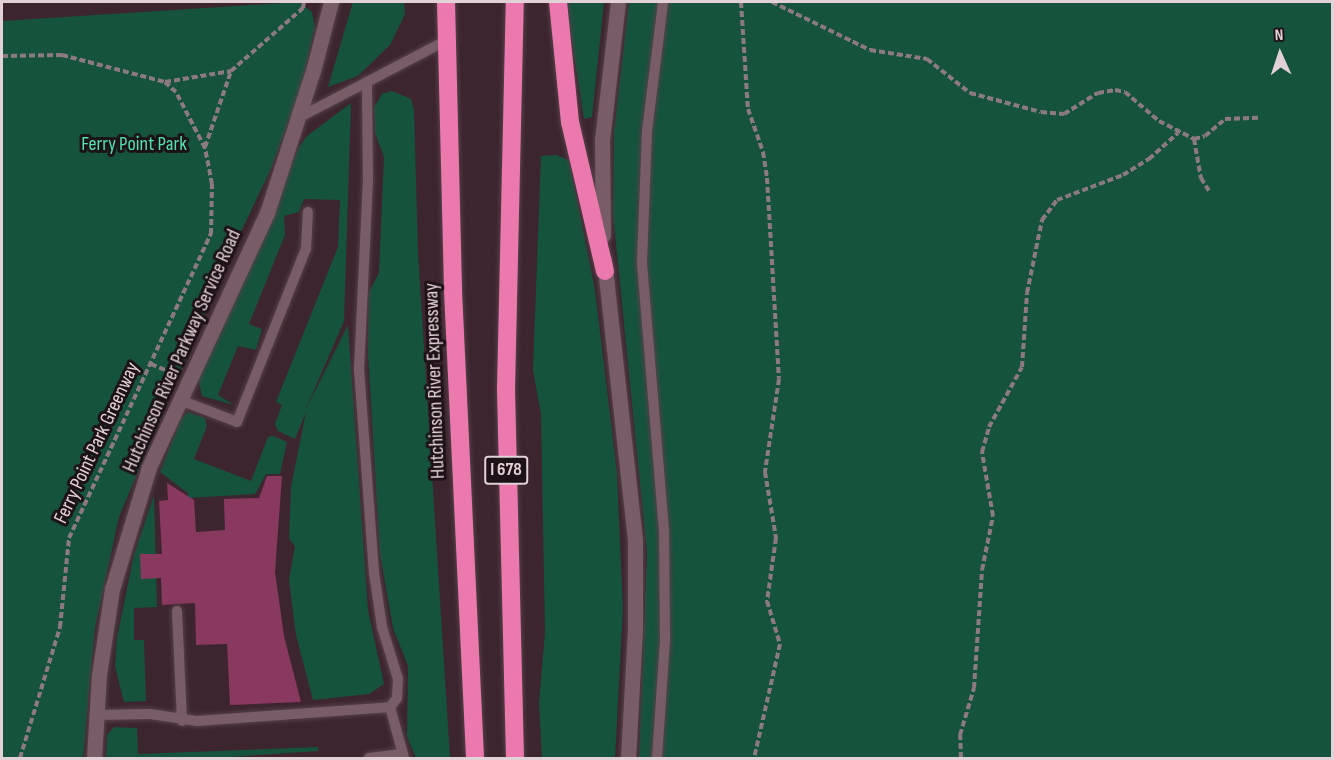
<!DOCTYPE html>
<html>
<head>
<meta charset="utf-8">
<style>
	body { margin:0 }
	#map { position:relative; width:1334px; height:760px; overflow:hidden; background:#3d252f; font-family:"Sofia Sans Condensed",sans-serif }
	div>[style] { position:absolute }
	.green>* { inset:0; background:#15533d }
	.building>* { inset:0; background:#89385f }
	.path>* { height:4px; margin-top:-2px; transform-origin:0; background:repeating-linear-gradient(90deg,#8d7981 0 6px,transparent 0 9px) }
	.roads { filter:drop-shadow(0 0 2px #554149) drop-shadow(0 0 2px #554149) }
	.service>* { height:10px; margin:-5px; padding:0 5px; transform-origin:5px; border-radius:5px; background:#785d68 }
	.tertiary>* { height:15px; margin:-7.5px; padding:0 7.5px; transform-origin:7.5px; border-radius:7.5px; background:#785d68 }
	.motorway>* { height:18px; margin:-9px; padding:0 9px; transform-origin:9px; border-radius:9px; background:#ec79ae }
	span { translate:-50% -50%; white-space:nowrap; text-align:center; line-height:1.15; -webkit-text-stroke:6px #1d1217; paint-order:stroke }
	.shield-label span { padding:2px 4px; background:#1d1217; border:2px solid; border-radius:4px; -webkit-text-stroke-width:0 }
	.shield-label { font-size:18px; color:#e2d2d8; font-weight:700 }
	.park-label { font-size:20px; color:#4fe4ad }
	.street-label { font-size:20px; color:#e2d2d8 }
	.frame { position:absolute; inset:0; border:3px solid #e2d2d8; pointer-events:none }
	.north { position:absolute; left:1250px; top:24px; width:60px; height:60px; -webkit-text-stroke:4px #1d1217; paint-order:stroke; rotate:357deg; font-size:16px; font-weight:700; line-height:24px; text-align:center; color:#e2d2d8 }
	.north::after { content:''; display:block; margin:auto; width:21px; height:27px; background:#e2d2d8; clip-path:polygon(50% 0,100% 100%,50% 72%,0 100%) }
</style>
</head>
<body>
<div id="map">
	<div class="green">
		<div style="clip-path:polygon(299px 2px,312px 12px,315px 27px,301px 88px,271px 169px,231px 252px,119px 517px,95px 627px,83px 758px,2px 758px,2px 21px)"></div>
		<div style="clip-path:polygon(353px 2px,404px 2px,405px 14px,390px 45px,358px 76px,328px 87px)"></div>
		<div style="clip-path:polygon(566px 2px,604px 2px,592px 117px,584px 119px)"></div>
		<div style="clip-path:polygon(629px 2px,1332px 2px,1332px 758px,639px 758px,647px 553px,613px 214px,614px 131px)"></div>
		<div style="clip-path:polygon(392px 91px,411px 99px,414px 110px,418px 253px,450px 758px,416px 758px,407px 737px,408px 666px,393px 628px,380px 554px,368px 353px,369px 292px,379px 273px,384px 157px,375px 133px,374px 107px,382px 94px)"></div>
		<div style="clip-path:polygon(351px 103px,344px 321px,305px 411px,348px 325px,368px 610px,384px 684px,369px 694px,313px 700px,296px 635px,289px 579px,295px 546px,289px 539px,291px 487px,306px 412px,295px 439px,278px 431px,275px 424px,282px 405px,276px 402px,338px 247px,340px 200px,304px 199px,299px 212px,284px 216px,285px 235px,249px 324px,262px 329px,256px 350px,238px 346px,218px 395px,234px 405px,202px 396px,198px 378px,299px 147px,307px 136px)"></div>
		<div style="clip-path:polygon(556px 155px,569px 160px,595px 290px,617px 473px,623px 609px,615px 758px,542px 758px,539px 703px,545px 633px,541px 414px,533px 370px,541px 156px)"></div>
		<div style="clip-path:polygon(188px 412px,205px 418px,207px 426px,194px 459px,251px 481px,268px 437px,273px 436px,287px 442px,280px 474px,266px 474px,255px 494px,188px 498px,188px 493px,160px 472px,181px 419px)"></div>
		<div style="clip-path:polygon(154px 495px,157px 607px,134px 608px,134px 640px,144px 640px,146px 701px,124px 702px,115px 666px,117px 637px,134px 555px)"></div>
		<div style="clip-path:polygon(114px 727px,137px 728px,138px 754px,318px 747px,318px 751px,215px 758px,106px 758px,107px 735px)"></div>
	</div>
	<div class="building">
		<div style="clip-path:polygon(267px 476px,282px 476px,275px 572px,284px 636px,301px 702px,230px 705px,227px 644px,196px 645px,195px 603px,162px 605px,161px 578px,141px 579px,140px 554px,162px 554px,159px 501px,168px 500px,167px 483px,194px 500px,196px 532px,225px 530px,224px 499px,259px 498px)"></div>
	</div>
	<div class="path">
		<div style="left:741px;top:2px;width:107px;rotate:86.3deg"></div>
		<div style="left:748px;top:109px;width:46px;rotate:70.8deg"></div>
		<div style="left:763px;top:152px;width:26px;rotate:81deg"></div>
		<div style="left:767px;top:178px;width:201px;rotate:86.6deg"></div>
		<div style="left:779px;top:379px;width:94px;rotate:98.6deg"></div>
		<div style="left:765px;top:472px;width:67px;rotate:80.5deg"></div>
		<div style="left:776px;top:538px;width:64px;rotate:98.1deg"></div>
		<div style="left:767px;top:601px;width:45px;rotate:73.2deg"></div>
		<div style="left:780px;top:644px;width:117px;rotate:102.8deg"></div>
		<div style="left:772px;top:2px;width:109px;rotate:26.1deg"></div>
		<div style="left:870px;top:50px;width:58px;rotate:9deg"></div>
		<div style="left:927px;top:59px;width:55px;rotate:38.3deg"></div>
		<div style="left:970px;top:93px;width:73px;rotate:15deg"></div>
		<div style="left:1041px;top:112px;width:23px;rotate:5deg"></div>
		<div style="left:1064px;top:114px;width:40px;rotate:-32deg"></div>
		<div style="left:1098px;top:93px;width:17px;rotate:-10deg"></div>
		<div style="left:1115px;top:90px;width:10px;rotate:11deg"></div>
		<div style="left:1125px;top:92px;width:45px;rotate:40.5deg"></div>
		<div style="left:1159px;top:121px;width:39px;rotate:27deg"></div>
		<div style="left:1194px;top:139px;width:11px;rotate:-15deg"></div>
		<div style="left:1205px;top:136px;width:26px;rotate:-40deg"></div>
		<div style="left:1225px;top:119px;width:33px;rotate:-2deg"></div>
		<div style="left:2px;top:56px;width:60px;rotate:-1deg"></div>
		<div style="left:62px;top:55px;width:106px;rotate:14.7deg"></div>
		<div style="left:165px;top:82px;width:67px;rotate:-9.5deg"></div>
		<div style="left:1194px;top:139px;width:40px;rotate:80deg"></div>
		<div style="left:1201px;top:178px;width:15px;rotate:58deg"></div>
		<div style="left:205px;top:147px;width:80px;rotate:-71.1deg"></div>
		<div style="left:231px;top:71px;width:96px;rotate:-41.2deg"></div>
		<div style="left:303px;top:8px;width:6px;rotate:-81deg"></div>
		<div style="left:151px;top:364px;width:26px;rotate:23deg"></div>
		<div style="left:20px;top:758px;width:137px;rotate:-73deg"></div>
		<div style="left:60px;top:627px;width:89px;rotate:-84.2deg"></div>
		<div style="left:69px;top:538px;width:336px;rotate:-65deg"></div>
		<div style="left:211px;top:234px;width:50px;rotate:-88.9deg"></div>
		<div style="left:212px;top:184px;width:37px;rotate:-101deg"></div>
		<div style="left:205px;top:148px;width:63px;rotate:-117.4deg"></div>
		<div style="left:176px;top:92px;width:15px;rotate:-138deg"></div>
		<div style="left:961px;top:758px;width:23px;rotate:-92deg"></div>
		<div style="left:960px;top:735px;width:49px;rotate:-73.4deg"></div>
		<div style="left:974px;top:688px;width:118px;rotate:-86.1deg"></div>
		<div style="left:982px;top:570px;width:55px;rotate:-78.5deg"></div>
		<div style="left:993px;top:516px;width:65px;rotate:-99.8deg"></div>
		<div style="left:982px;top:452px;width:26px;rotate:-74deg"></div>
		<div style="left:989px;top:427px;width:68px;rotate:-61.2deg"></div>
		<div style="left:1022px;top:367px;width:74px;rotate:-86.1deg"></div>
		<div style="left:1027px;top:293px;width:75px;rotate:-78.4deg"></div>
		<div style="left:1042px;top:220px;width:25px;rotate:-53deg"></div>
		<div style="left:1057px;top:200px;width:71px;rotate:-20.7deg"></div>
		<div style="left:1123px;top:175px;width:31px;rotate:-32deg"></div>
		<div style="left:1149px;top:159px;width:39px;rotate:-42deg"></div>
	</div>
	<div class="roads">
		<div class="service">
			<div style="left:298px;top:118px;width:168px;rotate:-27.6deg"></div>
			<div style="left:180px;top:400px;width:61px;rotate:21.1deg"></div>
			<div style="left:237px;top:422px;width:186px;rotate:-68.3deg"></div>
			<div style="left:306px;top:249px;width:37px;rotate:-87deg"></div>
			<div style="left:177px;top:611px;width:110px;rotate:87.4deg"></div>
			<div style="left:390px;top:707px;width:53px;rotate:74.6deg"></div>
			<div style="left:95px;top:715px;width:55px;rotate:-1deg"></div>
			<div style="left:150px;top:714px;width:48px;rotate:8.5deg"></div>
			<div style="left:197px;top:721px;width:194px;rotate:-4.1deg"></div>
			<div style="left:390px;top:707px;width:11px;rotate:-52deg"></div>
			<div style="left:397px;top:698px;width:19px;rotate:-87deg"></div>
			<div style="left:398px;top:679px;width:54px;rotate:-107.1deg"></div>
			<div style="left:382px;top:627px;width:55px;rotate:-98.4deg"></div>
			<div style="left:374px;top:573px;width:204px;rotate:-94.2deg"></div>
			<div style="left:359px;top:370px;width:189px;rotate:-87.3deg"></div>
			<div style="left:368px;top:181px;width:99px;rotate:-90.6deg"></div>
			<div style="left:369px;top:758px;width:33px;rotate:-7deg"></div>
			<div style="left:657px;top:758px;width:116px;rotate:-86.1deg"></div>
			<div style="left:665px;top:642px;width:111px;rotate:-90.5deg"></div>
			<div style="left:664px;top:531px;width:271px;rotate:-94.7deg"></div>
			<div style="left:642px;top:261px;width:130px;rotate:-87.8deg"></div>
			<div style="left:647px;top:131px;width:130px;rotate:-82.9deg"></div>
		</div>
		<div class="tertiary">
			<div style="left:603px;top:235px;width:95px;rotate:-90.6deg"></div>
			<div style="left:602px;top:140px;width:139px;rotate:-83.4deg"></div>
			<div style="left:604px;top:259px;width:283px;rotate:83.7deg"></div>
			<div style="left:635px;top:540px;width:89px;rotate:90deg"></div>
			<div style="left:635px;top:629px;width:129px;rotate:93.1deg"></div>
			<div style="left:94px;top:758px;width:83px;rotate:-86.6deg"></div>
			<div style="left:99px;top:675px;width:87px;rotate:-81.4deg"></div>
			<div style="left:112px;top:589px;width:127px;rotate:-73.1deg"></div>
			<div style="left:149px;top:467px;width:280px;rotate:-65.1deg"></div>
			<div style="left:267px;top:213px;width:149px;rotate:-72.1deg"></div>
			<div style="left:313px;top:71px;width:71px;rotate:-75.4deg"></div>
		</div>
		<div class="motorway">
			<div style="left:446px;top:2px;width:289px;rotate:88.6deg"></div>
			<div style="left:453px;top:291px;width:468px;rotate:87.3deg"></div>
			<div style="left:558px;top:2px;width:121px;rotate:84.3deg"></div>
			<div style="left:570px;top:122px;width:153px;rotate:76.8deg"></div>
			<div style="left:515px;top:758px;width:369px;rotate:-91.4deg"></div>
			<div style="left:506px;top:389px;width:387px;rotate:-88.7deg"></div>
		</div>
	</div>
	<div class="shield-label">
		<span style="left:506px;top:470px">I 678</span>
	</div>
	<div class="park-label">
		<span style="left:134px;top:144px">Ferry Point Park</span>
	</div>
	<div class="street-label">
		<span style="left:182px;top:351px;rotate:-66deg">Hutchinson River Parkway Service Road</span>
		<span style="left:435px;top:381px;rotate:-92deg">Hutchinson River Expressway</span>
		<span style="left:97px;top:443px;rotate:-65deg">Ferry Point Park Greenway</span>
	</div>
	<div class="frame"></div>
	<div class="north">N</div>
</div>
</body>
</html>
